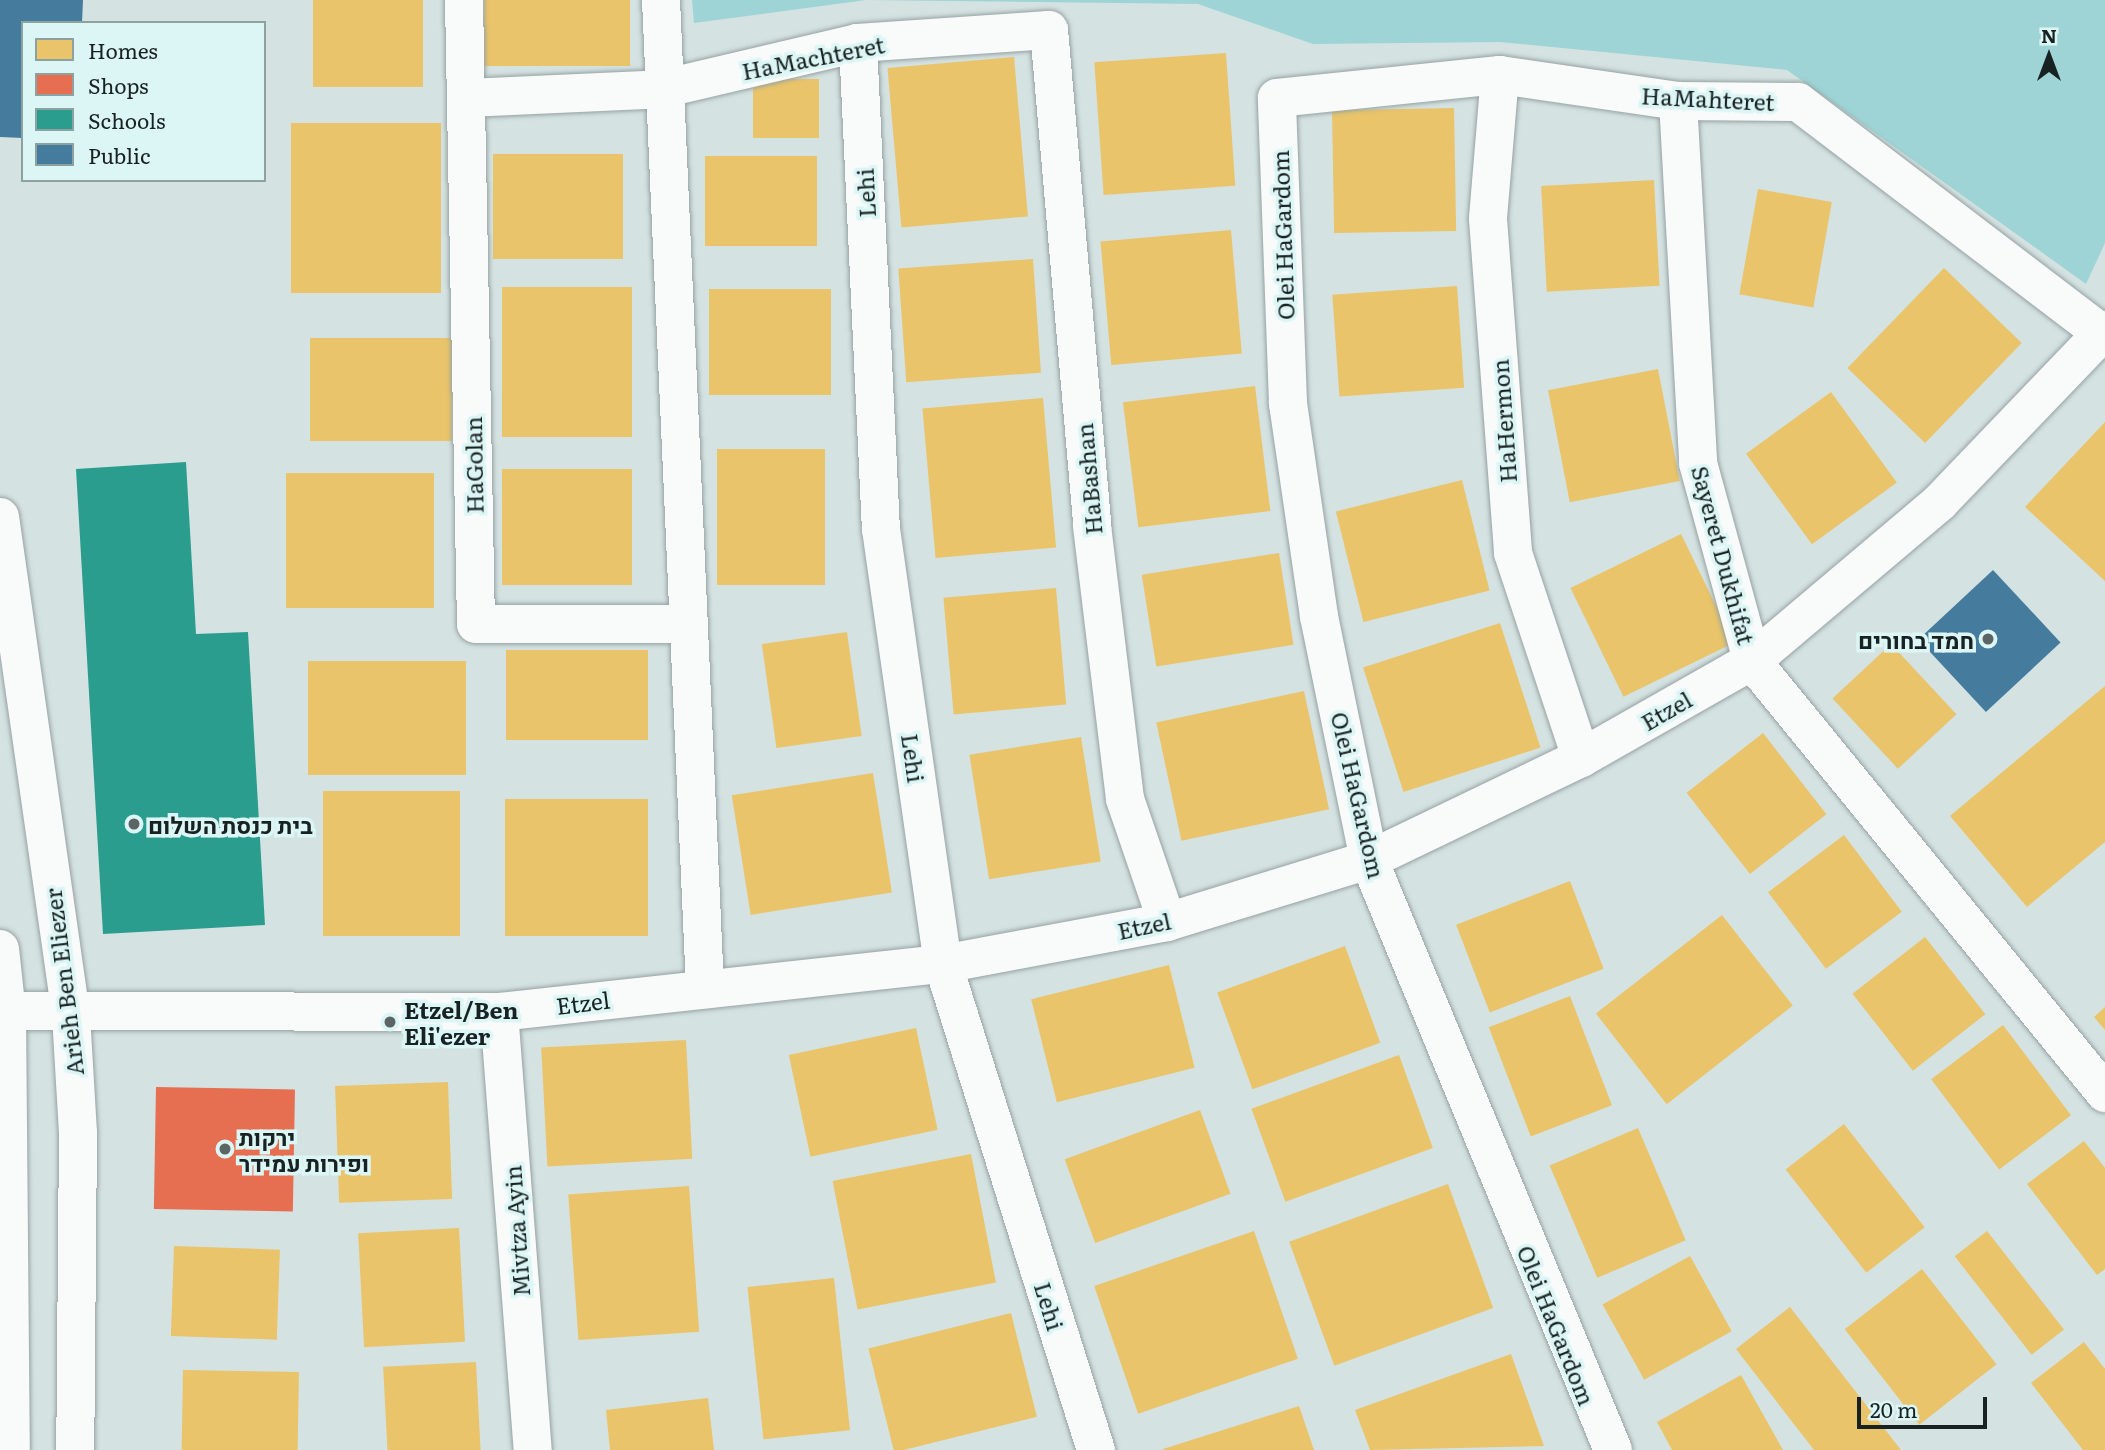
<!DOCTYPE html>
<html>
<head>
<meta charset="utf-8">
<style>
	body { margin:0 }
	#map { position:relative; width:2105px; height:1450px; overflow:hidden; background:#d5e2e2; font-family:Literata,Heebo,serif }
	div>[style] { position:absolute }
	.green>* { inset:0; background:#9ed4d5 }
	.homes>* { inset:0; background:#e9c46a; transform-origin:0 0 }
	.shops>* { inset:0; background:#e76f51; transform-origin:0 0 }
	.schools>* { inset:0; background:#2a9d8f }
	.public>* { inset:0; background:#457b9d; transform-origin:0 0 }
	.roads { filter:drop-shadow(0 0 2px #97a2a2) drop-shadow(0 0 2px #97a2a2) }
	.minor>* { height:38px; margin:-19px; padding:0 19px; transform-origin:19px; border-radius:19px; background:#f9fbfb }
	.tertiary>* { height:38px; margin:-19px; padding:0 19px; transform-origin:19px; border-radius:19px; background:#f9fbfb }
	.dots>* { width:19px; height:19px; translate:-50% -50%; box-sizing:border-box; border:4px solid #dcf5f5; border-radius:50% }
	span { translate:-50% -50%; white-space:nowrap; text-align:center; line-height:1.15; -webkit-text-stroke:7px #dcf5f5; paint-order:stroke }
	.street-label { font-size:23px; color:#192222 }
	.poi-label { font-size:23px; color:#192222; font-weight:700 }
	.right { translate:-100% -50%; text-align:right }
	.left { translate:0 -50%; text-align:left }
	.legend { position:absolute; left:21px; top:21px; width:245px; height:161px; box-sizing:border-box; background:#dcf5f5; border:2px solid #8ea1a1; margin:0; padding:9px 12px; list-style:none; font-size:21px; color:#192222 }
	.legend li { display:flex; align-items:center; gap:14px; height:35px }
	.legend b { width:35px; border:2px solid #8ea1a1 }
	.north { position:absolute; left:2014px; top:21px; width:70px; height:70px; -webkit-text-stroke:5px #dcf5f5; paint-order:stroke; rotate:0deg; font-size:19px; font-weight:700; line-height:28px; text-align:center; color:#192222 }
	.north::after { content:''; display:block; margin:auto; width:24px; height:32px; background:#192222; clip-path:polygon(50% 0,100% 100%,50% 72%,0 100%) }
	.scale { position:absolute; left:1857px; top:1397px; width:130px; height:32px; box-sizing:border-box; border:4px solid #192222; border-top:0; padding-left:9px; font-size:21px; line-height:24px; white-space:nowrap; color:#192222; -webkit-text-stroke:5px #dcf5f5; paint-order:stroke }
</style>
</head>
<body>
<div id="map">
	<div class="green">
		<div style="clip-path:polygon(692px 0,2105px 0,2105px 243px,2086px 284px,1787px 70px,1500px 42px,1313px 44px,1198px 4px,866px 0,694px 23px)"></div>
	</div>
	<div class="homes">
		<div style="left:313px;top:0;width:110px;height:87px"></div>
		<div style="left:484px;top:0;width:146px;height:66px"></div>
		<div style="left:1226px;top:53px;width:133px;height:132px;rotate:86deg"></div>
		<div style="left:1014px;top:57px;width:160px;height:127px;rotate:85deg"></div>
		<div style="left:753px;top:79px;width:66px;height:59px"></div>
		<div style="left:1454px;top:108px;width:123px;height:122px;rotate:89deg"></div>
		<div style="left:291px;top:123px;width:150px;height:170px"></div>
		<div style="left:493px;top:154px;width:130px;height:105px"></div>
		<div style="left:705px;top:156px;width:112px;height:90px"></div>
		<div style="left:1654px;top:180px;width:106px;height:113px;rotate:87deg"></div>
		<div style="left:1758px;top:189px;width:75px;height:107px;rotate:10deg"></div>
		<div style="left:1231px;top:230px;width:124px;height:131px;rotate:85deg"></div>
		<div style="left:1033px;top:259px;width:114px;height:135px;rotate:86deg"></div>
		<div style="left:1944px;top:268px;width:108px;height:139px;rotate:44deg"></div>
		<div style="left:1457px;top:286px;width:102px;height:125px;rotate:86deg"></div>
		<div style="left:502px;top:287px;width:130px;height:150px"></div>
		<div style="left:709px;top:289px;width:122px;height:106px"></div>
		<div style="left:310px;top:338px;width:142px;height:103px"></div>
		<div style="left:1658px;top:369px;width:114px;height:112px;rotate:79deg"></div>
		<div style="left:1255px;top:386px;width:126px;height:133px;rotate:83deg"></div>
		<div style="left:1831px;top:392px;width:112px;height:105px;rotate:54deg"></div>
		<div style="left:1043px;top:398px;width:150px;height:121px;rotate:85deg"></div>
		<div style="clip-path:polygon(2105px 422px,2105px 581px,2025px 507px)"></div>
		<div style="left:717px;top:449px;width:108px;height:136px"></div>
		<div style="left:502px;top:469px;width:130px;height:116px"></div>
		<div style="left:286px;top:473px;width:148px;height:135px"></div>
		<div style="left:1462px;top:480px;width:114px;height:130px;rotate:76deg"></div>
		<div style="left:1681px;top:534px;width:121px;height:123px;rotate:64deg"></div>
		<div style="left:1279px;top:553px;width:93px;height:139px;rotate:81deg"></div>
		<div style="left:1056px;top:588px;width:117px;height:113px;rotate:85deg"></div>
		<div style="left:1500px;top:623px;width:131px;height:144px;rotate:72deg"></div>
		<div style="left:847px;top:632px;width:105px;height:86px;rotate:82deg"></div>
		<div style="left:1891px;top:644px;width:96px;height:80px;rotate:47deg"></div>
		<div style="left:506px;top:650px;width:142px;height:90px"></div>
		<div style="left:308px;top:661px;width:158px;height:114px"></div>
		<div style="clip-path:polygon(2105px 686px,2105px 842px,2027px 907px,1950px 816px)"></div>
		<div style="left:1304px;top:691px;width:121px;height:151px;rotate:78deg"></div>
		<div style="left:1763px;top:733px;width:103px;height:97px;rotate:52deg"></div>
		<div style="left:1081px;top:737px;width:126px;height:113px;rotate:81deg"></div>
		<div style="left:873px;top:773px;width:121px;height:143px;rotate:81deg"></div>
		<div style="left:323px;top:791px;width:137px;height:145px"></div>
		<div style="left:505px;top:799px;width:143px;height:137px"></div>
		<div style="left:1844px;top:835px;width:96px;height:95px;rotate:53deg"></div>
		<div style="left:1570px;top:881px;width:94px;height:122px;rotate:69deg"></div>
		<div style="left:1722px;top:915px;width:115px;height:160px;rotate:52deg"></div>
		<div style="left:1925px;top:937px;width:98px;height:92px;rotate:52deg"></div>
		<div style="left:1345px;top:946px;width:103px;height:136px;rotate:70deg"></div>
		<div style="left:1169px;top:965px;width:106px;height:142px;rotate:76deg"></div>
		<div style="left:1570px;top:996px;width:117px;height:87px;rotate:69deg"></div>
		<div style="clip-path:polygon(2105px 1007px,2105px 1030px,2094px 1017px)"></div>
		<div style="left:2003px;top:1025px;width:113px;height:90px;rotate:53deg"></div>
		<div style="left:916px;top:1028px;width:104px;height:130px;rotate:78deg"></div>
		<div style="left:686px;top:1040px;width:119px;height:145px;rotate:87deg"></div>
		<div style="left:1399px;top:1055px;width:99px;height:157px;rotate:70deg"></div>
		<div style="left:448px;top:1082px;width:117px;height:113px;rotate:88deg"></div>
		<div style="left:1200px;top:1110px;width:89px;height:144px;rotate:70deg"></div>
		<div style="left:1844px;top:1124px;width:131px;height:74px;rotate:52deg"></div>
		<div style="left:1638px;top:1128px;width:122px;height:96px;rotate:67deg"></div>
		<div style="clip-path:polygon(2084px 1141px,2105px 1168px,2105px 1269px,2097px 1275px,2027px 1184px)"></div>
		<div style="left:971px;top:1154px;width:131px;height:141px;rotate:79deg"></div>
		<div style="left:1448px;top:1184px;width:132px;height:169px;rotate:70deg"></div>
		<div style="left:689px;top:1186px;width:146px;height:121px;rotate:86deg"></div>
		<div style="left:459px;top:1228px;width:114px;height:101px;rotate:87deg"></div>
		<div style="left:1254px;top:1231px;width:135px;height:169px;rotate:71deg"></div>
		<div style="left:1987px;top:1231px;width:125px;height:41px;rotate:52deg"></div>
		<div style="left:174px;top:1246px;width:106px;height:90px;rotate:2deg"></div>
		<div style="left:1690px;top:1256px;width:86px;height:100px;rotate:61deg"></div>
		<div style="left:1922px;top:1269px;width:121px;height:98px;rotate:52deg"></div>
		<div style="left:834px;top:1278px;width:153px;height:87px;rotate:84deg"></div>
		<div style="clip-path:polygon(1790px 1307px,1901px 1450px,1814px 1450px,1736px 1349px)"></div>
		<div style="left:1011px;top:1313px;width:107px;height:147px;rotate:76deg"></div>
		<div style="clip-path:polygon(2084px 1342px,2105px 1369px,2105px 1450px,2083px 1450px,2031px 1383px)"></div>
		<div style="clip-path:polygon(1511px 1354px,1544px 1446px,1370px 1450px,1355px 1410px)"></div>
		<div style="left:476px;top:1362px;width:88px;height:93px;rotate:87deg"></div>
		<div style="left:183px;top:1370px;width:116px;height:80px;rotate:1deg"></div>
		<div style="clip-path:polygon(1741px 1375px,1783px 1450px,1672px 1450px,1657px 1422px)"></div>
		<div style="clip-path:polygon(708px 1398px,714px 1450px,610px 1450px,606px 1410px)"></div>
		<div style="clip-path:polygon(1299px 1406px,1314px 1450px,1163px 1450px,1163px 1449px)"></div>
	</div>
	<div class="shops">
		<div style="left:156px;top:1087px;width:139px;height:122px;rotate:1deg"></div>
	</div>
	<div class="schools">
		<div style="clip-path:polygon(186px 462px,196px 634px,248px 632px,265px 925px,103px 934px,76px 469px)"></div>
	</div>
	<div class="public">
		<div style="clip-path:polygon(0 0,83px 0,82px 23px,23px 23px,23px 138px,0 137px)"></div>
		<div style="left:1993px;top:570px;width:99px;height:102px;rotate:47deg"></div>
	</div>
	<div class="roads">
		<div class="minor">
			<div style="left:464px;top:0;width:624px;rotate:88.9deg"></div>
			<div style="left:476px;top:624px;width:208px"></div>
			<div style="left:661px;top:0;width:988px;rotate:87.45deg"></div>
			<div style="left:858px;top:43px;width:487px;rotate:87.3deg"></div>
			<div style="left:881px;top:529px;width:439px;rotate:81.9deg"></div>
			<div style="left:943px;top:964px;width:510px;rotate:72.53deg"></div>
			<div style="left:1500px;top:75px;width:144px;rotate:94.8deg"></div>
			<div style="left:1488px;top:219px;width:335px;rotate:85.7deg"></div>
			<div style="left:1513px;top:553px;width:216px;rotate:71.6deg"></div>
			<div style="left:467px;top:98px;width:195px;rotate:-2.6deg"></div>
			<div style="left:662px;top:89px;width:201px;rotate:-13.2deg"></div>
			<div style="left:858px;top:43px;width:191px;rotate:-3.9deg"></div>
			<div style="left:1049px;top:30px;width:498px;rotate:85deg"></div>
			<div style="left:1092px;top:526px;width:275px;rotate:83.1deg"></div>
			<div style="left:1125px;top:799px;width:130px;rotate:71.1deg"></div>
			<div style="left:1678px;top:101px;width:363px;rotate:86.8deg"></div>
			<div style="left:1698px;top:463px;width:205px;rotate:74.7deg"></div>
			<div style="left:1752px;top:661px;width:558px;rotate:50.75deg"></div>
			<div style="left:499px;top:1012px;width:439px;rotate:85.6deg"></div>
			<div style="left:1613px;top:1450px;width:638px;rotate:-112.47deg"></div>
			<div style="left:1369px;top:860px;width:249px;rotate:-101.6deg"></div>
			<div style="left:1319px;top:616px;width:215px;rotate:-98.3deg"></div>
			<div style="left:1288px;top:403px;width:305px;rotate:-92.1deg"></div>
			<div style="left:1277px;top:98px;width:224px;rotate:-5.9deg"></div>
			<div style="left:1500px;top:75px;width:180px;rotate:8.3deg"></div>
			<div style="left:1678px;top:101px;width:120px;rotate:0.5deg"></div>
			<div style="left:1798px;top:102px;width:386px;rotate:37.3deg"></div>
		</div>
		<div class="tertiary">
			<div style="left:0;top:517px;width:503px;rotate:81.89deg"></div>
			<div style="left:71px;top:1015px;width:118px;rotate:86.6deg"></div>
			<div style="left:78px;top:1133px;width:317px;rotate:90.5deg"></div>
			<div style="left:0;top:949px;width:64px;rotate:83.8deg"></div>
			<div style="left:7px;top:1013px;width:437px;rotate:89.5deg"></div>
			<div style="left:0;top:1011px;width:499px;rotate:0.1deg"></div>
			<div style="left:499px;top:1012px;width:447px;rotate:-6.2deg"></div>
			<div style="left:943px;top:964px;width:228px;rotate:-10.6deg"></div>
			<div style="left:1167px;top:922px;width:211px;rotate:-17.1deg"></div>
			<div style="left:1369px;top:860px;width:235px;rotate:-25.7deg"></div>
			<div style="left:1581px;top:758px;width:197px;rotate:-29.6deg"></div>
			<div style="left:1752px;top:661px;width:246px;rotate:-40.2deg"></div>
			<div style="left:1940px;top:502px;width:238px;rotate:-46.2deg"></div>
		</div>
	</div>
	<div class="dots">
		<div style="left:1988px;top:639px;background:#5b6565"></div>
		<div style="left:134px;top:824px;background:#5b6565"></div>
		<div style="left:390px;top:1022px;background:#5b6565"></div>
		<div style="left:225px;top:1149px;background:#5b6565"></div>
	</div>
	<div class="street-label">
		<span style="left:813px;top:57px;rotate:-11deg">HaMachteret</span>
		<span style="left:1708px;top:98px;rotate:3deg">HaMahteret</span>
		<span style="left:865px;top:193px;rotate:-93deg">Lehi</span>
		<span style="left:1282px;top:235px;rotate:-92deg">Olei HaGardom</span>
		<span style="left:1503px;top:421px;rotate:-94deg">HaHermon</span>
		<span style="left:473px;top:465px;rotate:-91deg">HaGolan</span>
		<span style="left:1088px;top:479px;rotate:-95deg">HaBashan</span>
		<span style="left:1724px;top:555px;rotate:75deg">Sayeret Dukhifat</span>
		<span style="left:1666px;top:710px;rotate:-30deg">Etzel</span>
		<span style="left:914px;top:758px;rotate:82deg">Lehi</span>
		<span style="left:1359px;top:795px;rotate:77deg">Olei HaGardom</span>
		<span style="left:1144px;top:925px;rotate:-12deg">Etzel</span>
		<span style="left:63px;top:982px;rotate:-97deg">Arieh Ben Eliezer</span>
		<span style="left:583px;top:1002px;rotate:-7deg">Etzel</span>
		<span style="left:516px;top:1231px;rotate:-94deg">Mivtza Ayin</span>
		<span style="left:1050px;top:1306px;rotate:73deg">Lehi</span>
		<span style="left:1557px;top:1325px;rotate:68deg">Olei HaGardom</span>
	</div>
	<div class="poi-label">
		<span class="right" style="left:1974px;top:639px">חמד בחורים</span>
		<span class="left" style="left:148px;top:824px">בית כנסת השלום</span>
		<span class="left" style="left:404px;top:1022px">Etzel/Ben<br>Eli'ezer</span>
		<span class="left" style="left:239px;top:1149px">ירקות<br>ופירות עמידר</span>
	</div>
	<ul class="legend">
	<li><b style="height:19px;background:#e9c46a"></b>Homes</li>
	<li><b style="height:19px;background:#e76f51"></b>Shops</li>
	<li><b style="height:19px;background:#2a9d8f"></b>Schools</li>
	<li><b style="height:19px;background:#457b9d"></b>Public</li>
	</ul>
	<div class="north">N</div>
	<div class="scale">20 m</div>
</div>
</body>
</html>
